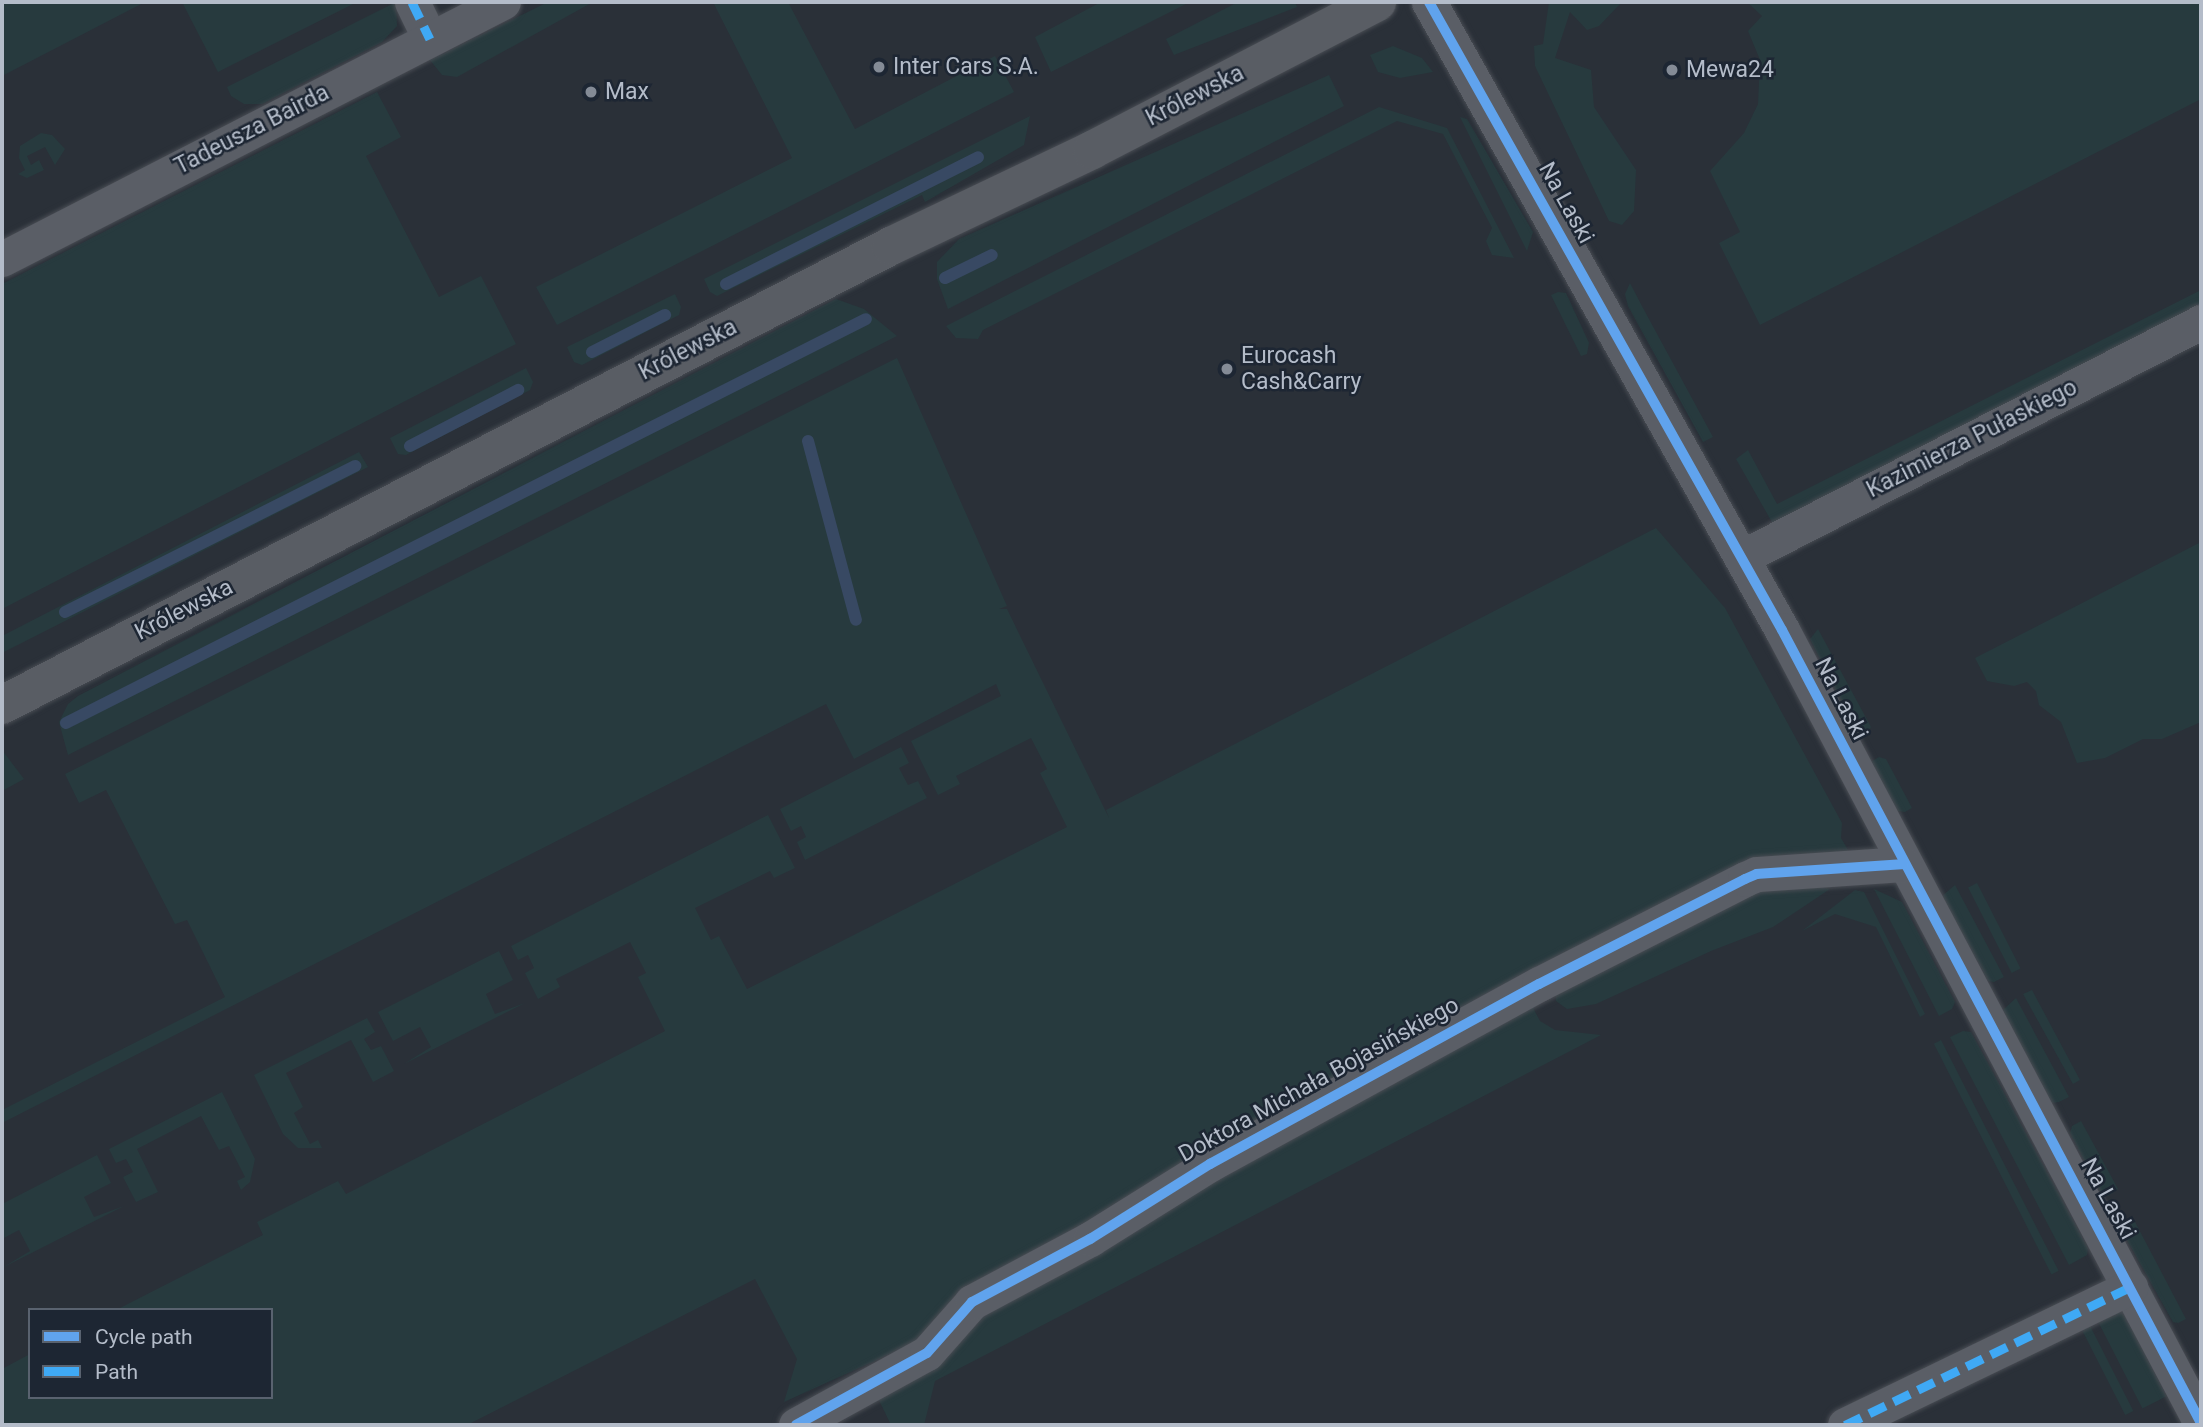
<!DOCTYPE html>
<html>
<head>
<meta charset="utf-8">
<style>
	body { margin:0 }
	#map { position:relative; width:2203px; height:1427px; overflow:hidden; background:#2a3038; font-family:Roboto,sans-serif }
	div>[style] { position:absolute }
	.green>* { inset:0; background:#273a3e; transform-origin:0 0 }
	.stream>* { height:12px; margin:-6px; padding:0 6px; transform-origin:6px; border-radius:6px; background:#384963 }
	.roads { filter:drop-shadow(0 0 2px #484c53) drop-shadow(0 0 2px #484c53) }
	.street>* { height:35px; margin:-17.5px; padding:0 17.5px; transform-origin:17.5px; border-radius:17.5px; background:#5a5e66 }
	.secondary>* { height:38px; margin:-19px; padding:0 19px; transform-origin:19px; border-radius:19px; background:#595d64 }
	.quiet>* { height:9px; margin-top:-4.5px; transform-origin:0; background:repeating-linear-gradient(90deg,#3fa9f5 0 18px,transparent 0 27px) }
	.cycleway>* { height:10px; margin:-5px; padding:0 5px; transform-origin:5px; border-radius:5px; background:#60a3ed }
	.dots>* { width:19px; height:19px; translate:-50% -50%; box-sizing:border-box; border:4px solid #1d2633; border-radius:50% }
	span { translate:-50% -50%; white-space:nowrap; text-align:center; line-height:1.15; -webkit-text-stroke:5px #1d2633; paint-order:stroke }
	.poi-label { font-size:23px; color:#b4bcc9 }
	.left { translate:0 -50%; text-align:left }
	.street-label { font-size:23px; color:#b4bcc9 }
	.frame { position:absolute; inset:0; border:4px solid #b4bcc9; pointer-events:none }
	.legend { position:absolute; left:28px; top:1308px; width:245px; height:91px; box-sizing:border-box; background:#1d2633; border:2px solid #59626f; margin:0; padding:9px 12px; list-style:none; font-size:21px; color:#b4bcc9 }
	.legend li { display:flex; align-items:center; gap:14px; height:35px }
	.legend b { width:35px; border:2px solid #59626f }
</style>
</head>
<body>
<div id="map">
	<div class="green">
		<div style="clip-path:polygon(2px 2px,145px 2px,2px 76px)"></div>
		<div style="clip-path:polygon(182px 2px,357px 2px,218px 72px)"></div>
		<div style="clip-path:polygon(396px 2px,397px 26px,382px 42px,262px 104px,244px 104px,231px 96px,227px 87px)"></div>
		<div style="clip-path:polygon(548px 2px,593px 2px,457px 77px,442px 75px,430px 60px)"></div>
		<div style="clip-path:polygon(713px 2px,788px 2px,855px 129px,995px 56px,1014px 92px,557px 325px,536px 287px,792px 158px)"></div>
		<div style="clip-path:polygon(1101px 2px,1129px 3px,1190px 2px,1051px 72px,1035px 37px)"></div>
		<div style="clip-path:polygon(1238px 2px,1295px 2px,1297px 7px,1174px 55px,1166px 39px)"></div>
		<div style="clip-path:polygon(1549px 2px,1622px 2px,1599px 26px,1587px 30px,1570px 12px,1555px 58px,1591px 70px,1594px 107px,1636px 170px,1634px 211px,1622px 225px,1609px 221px,1535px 66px,1534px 46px,1543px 44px)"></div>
		<div style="clip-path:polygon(1747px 2px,2201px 2px,2201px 99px,1760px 325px,1719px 243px,1740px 232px,1710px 171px,1744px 133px,1758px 104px,1760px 60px,1748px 31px,1762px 16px)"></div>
		<div style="clip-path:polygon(1393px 46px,1422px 58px,1433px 72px,1400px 78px,1378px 72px,1370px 55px)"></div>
		<div style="clip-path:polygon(1329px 75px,1344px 106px,948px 309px,937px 279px,937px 262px,959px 239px)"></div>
		<div style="clip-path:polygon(377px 92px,401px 137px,366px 156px,439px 297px,481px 276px,516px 344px,2px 609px,2px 284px)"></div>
		<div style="clip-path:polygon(1379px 107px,1447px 128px,1514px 258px,1492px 255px,1486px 241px,1492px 228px,1443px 134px,1397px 121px,983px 330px,978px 339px,956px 338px,946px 326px)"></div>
		<div style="clip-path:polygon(1030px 116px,1024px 145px,925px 202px,922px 195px,717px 296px,710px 292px,704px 279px)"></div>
		<div style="clip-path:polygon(1460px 117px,1467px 119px,1533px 232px,1527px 251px)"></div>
		<div style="clip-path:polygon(41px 133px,52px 135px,65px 149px,55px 165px,45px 147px,27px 156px,31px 165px,39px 160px,44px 170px,27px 178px,18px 174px,25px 170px,19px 158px,20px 146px)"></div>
		<div style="clip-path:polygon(1630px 283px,1643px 308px,1713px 437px,1703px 442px,1628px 306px,1625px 294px)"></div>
		<div style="clip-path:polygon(2201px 290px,2201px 304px,1773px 524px,1736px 459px,1748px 450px,1777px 504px)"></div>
		<div style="clip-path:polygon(1558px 292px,1566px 293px,1589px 343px,1587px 354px,1581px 356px,1551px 295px)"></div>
		<div style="clip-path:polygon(675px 294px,681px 307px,679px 315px,582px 365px,574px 362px,567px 347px)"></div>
		<div style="clip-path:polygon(836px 299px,864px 309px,897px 336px,68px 755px,59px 722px,68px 704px,78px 696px)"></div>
		<div style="clip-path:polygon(897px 358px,1007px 606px,999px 609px,1007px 609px,1109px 818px,1106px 810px,1656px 528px,1725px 608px,1842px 823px,1841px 838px,1851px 855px,1773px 857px,901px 1349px,784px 1402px,797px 1359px,755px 1279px,467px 1425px,2px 1425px,2px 1369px,30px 1354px,30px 1397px,271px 1397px,271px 1310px,116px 1310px,263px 1235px,257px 1222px,338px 1181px,346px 1194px,665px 1031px,638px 977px,646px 973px,630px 942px,556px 979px,560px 987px,538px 999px,525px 973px,534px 968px,528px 955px,518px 960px,511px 946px,768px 815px,795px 868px,774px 878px,770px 871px,695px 908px,711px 940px,719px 936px,747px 989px,1067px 827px,1040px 773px,1047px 769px,1031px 738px,956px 776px,960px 784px,938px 795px,911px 741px,1001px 696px,996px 684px,854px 759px,826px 704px,2px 1123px,2px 1110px,225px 997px,187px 920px,175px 924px,106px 790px,79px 803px,65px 774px)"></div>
		<div style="clip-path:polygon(526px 368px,533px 382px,530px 390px,406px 455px,398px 454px,390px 438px)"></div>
		<div style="clip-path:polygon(359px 452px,368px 467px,2px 653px,2px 636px)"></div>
		<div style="clip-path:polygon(2201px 542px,2201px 722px,2162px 739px,2143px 739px,2105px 758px,2077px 763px,2061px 722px,2039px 705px,2036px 691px,2027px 682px,2014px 686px,1987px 681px,1975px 658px)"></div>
		<div style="clip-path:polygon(1818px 629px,1871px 727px,1860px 738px,1810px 639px)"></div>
		<div style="clip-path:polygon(901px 747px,909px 763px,899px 768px,908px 785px,918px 781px,927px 798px,805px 860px,797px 842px,806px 837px,801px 826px,791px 831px,780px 809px)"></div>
		<div style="clip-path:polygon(2px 750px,24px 779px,2px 791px)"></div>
		<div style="clip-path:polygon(1879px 757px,1886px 759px,1912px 808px,1905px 812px,1897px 811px,1871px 762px)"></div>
		<div style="left:1977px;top:883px;width:96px;height:10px;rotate:63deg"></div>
		<div style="clip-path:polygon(1809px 885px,1830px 889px,1773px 927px,1711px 951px,1596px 1004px,1567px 1009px,1556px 1001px,1556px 993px,1745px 889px)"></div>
		<div style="clip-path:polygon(1955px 885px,2004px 977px,1994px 982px,1988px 981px,1942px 896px)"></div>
		<div style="clip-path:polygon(1874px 889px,1902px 902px,1955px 1002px,1952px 1009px,1939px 1016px)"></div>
		<div style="clip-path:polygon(1855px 890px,1864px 892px,1925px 1014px,1920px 1017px,1876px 927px,1835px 914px,1802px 931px)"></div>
		<div style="clip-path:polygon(499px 951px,513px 980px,486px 994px,495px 1014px,525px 1003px,404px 1064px,431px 1047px,420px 1027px,393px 1041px,378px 1012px)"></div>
		<div style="clip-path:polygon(2032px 990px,2080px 1080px,2073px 1084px,2023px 994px)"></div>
		<div style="clip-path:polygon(2016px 998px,2069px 1097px,2059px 1102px,2052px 1103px,2002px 1011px)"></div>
		<div style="clip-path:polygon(1529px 1000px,1540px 1021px,1555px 1030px,1601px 1035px,935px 1381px,924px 1425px,891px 1425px,876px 1394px,966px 1318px)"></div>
		<div style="clip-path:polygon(367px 1018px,375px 1032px,364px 1039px,371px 1050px,381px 1046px,394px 1071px,373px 1082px,351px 1040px,286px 1073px,303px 1107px,294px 1113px,310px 1144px,318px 1140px,322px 1148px,298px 1148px,283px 1134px,254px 1075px)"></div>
		<div style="clip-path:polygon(1963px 1031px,1971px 1032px,2088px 1248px,2087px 1255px,2069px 1265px,1950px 1037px)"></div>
		<div style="left:1941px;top:1040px;width:259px;height:8px;rotate:63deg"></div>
		<div style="clip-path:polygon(222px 1092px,255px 1159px,250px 1182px,241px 1190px,237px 1181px,245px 1177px,229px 1146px,219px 1150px,201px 1116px,137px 1149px,158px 1192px,136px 1202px,123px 1177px,133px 1172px,126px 1159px,116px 1163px,109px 1149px)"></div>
		<div style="clip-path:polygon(2081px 1121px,2118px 1189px,2108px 1196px,2102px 1195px,2070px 1133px,2072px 1126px)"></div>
		<div style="clip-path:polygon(97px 1155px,111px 1183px,84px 1197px,94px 1217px,124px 1206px,2px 1268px,30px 1251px,19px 1230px,2px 1239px,2px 1204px)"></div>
		<div style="clip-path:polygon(2134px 1220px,2186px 1319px,2178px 1323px,2173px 1322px,2123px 1233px)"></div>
		<div style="left:2122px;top:1309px;width:98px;height:27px;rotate:63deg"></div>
		<div style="left:2087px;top:1320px;width:102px;height:9px;rotate:63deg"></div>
	</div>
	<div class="stream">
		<div style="left:945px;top:278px;width:52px;rotate:-26.1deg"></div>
		<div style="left:726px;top:284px;width:282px;rotate:-26.7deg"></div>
		<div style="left:592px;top:352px;width:82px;rotate:-26.9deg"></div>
		<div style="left:808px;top:441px;width:185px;rotate:75deg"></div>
		<div style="left:410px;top:446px;width:122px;rotate:-27.4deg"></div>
		<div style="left:65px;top:612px;width:325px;rotate:-26.7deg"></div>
		<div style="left:66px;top:723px;width:896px;rotate:-26.79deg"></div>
	</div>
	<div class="roads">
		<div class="street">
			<div style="left:412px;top:2px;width:41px;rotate:64.1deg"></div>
			<div style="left:1429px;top:2px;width:720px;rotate:60.66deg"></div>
			<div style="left:1782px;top:630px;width:897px;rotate:62.15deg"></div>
			<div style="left:2px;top:259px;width:563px;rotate:-27.16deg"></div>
			<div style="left:1742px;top:557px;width:516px;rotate:-27.11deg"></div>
			<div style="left:796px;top:1425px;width:149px;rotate:-28.8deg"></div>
			<div style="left:927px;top:1353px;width:68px;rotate:-48.6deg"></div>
			<div style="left:972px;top:1302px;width:134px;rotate:-28.1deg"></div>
			<div style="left:1090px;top:1239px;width:142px;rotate:-32deg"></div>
			<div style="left:1210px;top:1164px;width:375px;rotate:-28.7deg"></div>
			<div style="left:1539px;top:984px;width:231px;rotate:-27deg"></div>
			<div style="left:1745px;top:879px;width:13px;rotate:-23deg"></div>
			<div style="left:1757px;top:874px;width:147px;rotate:-3.9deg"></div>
			<div style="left:1845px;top:1425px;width:317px;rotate:-25.8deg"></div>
		</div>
		<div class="secondary">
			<div style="left:2px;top:705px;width:1001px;rotate:-27.31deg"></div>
			<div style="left:891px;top:246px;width:223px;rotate:-25.5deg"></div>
			<div style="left:1092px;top:150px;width:321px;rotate:-27.4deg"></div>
		</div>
	</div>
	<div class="quiet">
		<div style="left:412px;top:2px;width:41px;rotate:64.1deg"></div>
		<div style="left:1845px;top:1425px;width:317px;rotate:-25.8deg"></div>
	</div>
	<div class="cycleway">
		<div style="left:1429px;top:2px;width:720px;rotate:60.66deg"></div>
		<div style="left:1782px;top:630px;width:897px;rotate:62.15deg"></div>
		<div style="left:796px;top:1425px;width:149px;rotate:-28.8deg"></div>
		<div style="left:927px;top:1353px;width:68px;rotate:-48.6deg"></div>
		<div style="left:972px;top:1302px;width:134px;rotate:-28.1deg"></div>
		<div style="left:1090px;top:1239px;width:142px;rotate:-32deg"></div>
		<div style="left:1210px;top:1164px;width:375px;rotate:-28.7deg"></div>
		<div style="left:1539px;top:984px;width:231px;rotate:-27deg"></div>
		<div style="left:1745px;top:879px;width:13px;rotate:-23deg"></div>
		<div style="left:1757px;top:874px;width:147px;rotate:-3.9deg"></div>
	</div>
	<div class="dots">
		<div style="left:879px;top:67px;background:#848b96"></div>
		<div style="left:1672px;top:70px;background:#848b96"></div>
		<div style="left:591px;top:92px;background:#848b96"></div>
		<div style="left:1227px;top:369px;background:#848b96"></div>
	</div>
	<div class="poi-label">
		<span class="left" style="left:893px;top:67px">Inter Cars S.A.</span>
		<span class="left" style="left:1686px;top:70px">Mewa24</span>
		<span class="left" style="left:605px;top:92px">Max</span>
		<span class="left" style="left:1241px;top:369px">Eurocash<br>Cash&amp;Carry</span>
	</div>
	<div class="street-label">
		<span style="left:1195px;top:96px;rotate:-27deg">Królewska</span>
		<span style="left:252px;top:130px;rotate:-27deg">Tadeusza Bairda</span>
		<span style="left:1566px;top:203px;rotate:61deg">Na Laski</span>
		<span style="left:688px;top:350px;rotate:-27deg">Królewska</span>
		<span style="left:1972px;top:439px;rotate:-27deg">Kazimierza Pułaskiego</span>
		<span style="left:184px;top:610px;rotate:-27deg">Królewska</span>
		<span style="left:1841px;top:699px;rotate:63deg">Na Laski</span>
		<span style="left:1319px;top:1080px;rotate:-29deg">Doktora Michała Bojasińskiego</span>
		<span style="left:2108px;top:1199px;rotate:61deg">Na Laski</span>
	</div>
	<div class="frame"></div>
	<ul class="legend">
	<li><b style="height:9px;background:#60a3ed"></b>Cycle path</li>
	<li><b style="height:9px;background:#3fa9f5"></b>Path</li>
	</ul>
</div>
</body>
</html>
